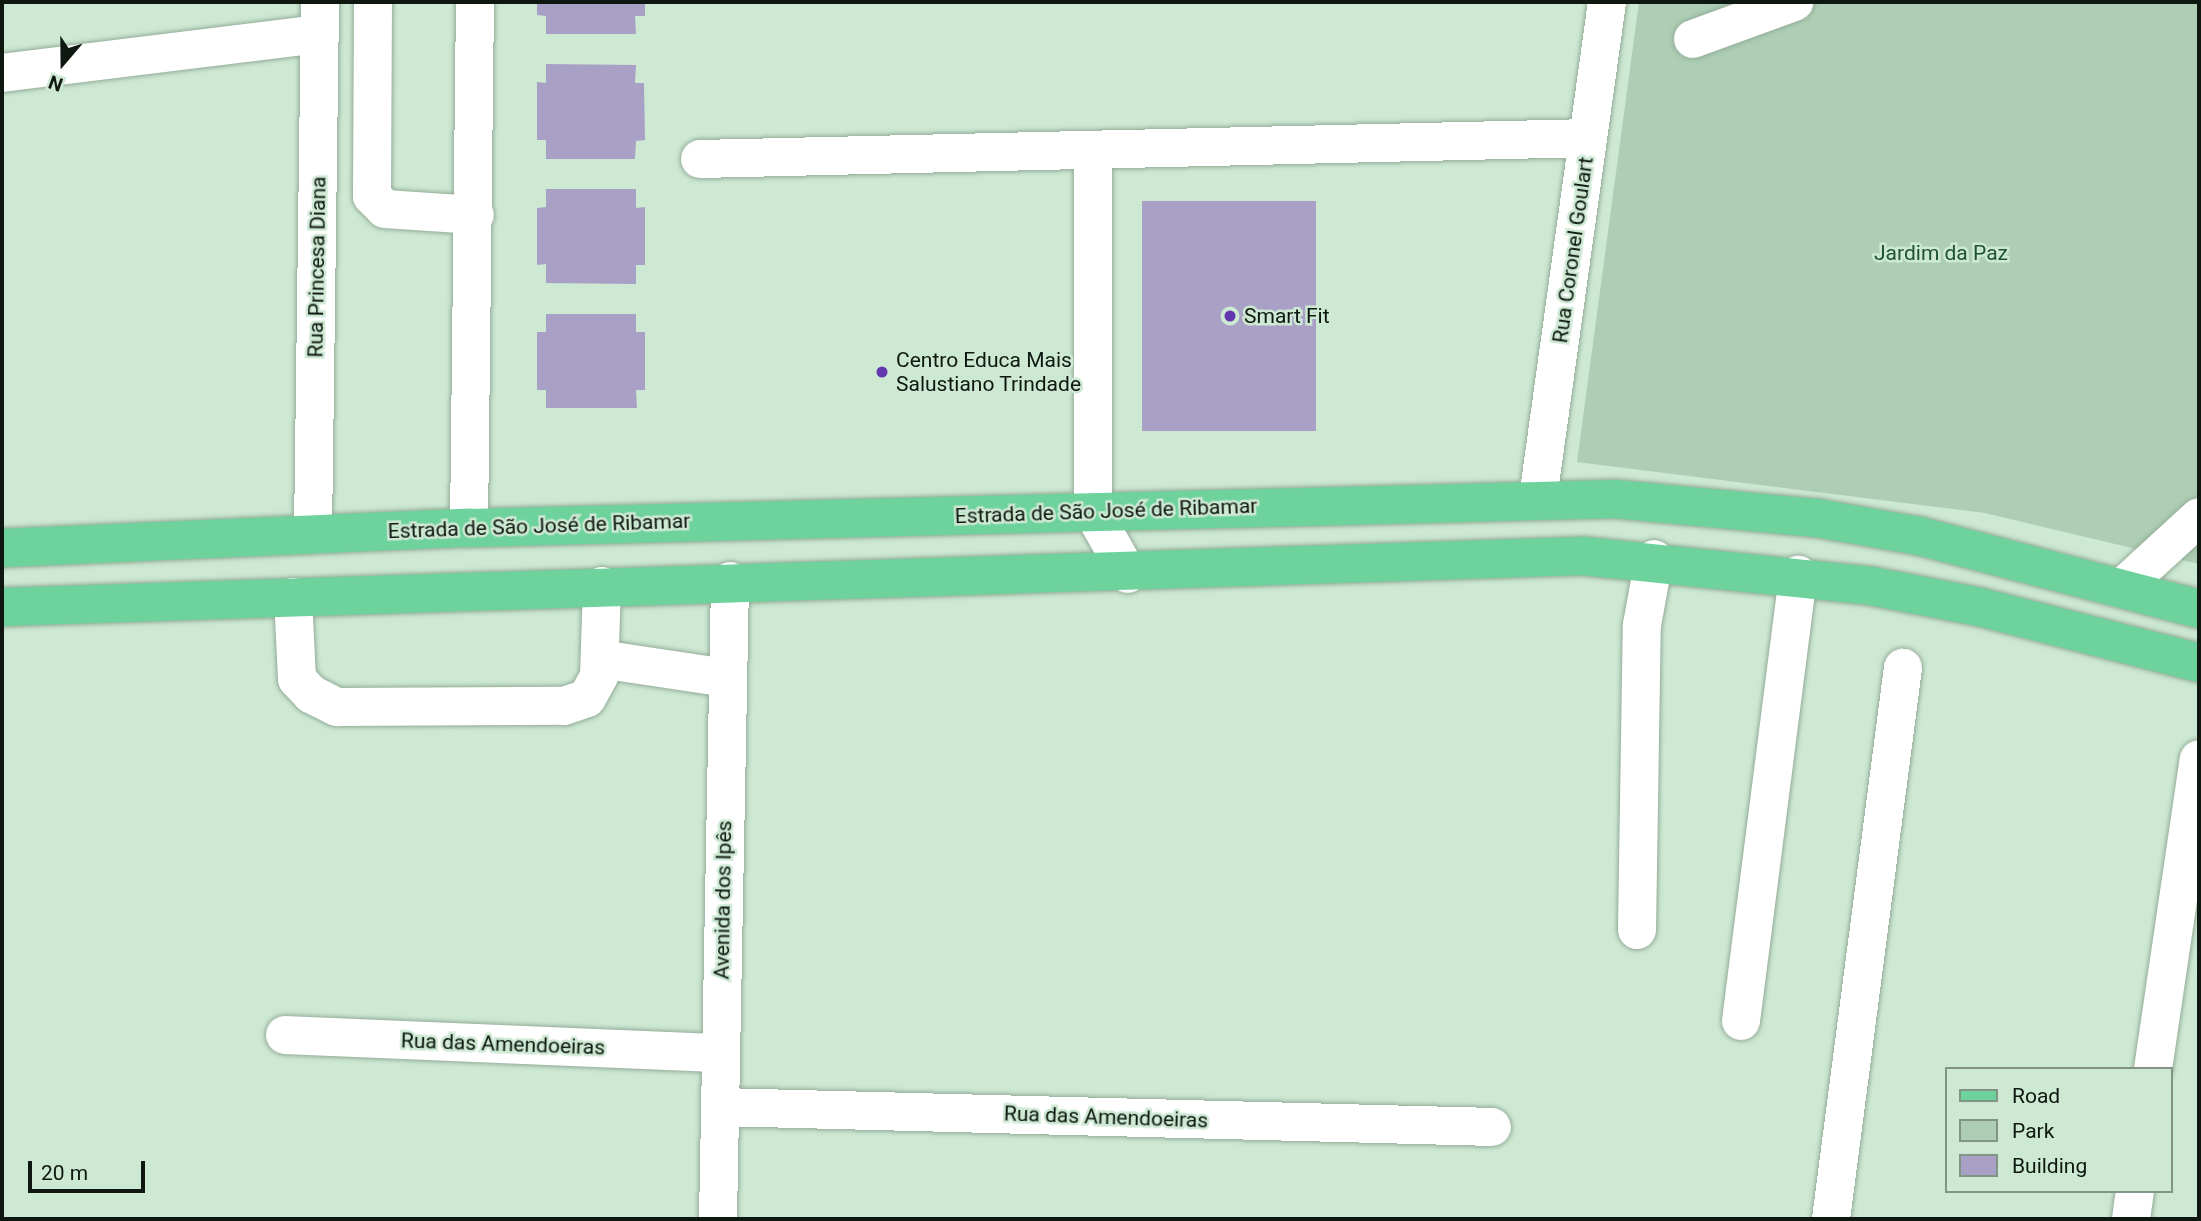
<!DOCTYPE html>
<html>
<head>
<meta charset="utf-8">
<style>
	body { margin:0 }
	#map { position:relative; width:2201px; height:1221px; overflow:hidden; background:#cde8d3; font-family:Roboto,sans-serif }
	div>[style] { position:absolute }
	.green>* { inset:0; background:#adceb4 }
	.building>* { inset:0; background:#a9a0c5; transform-origin:0 0 }
	.roads { filter:drop-shadow(0 0 2px #93ac98) drop-shadow(0 0 2px #93ac98) }
	.minor>* { height:38px; margin:-19px; padding:0 19px; transform-origin:19px; border-radius:19px; background:#fff }
	.major>* { height:38px; margin:-19px; padding:0 19px; transform-origin:19px; border-radius:19px; background:#6dd29c }
	.dots>* { width:19px; height:19px; translate:-50% -50%; box-sizing:border-box; border:4px solid #cde8d3; border-radius:50% }
	span { translate:-50% -50%; white-space:nowrap; text-align:center; line-height:1.15; -webkit-text-stroke:5px #cde8d3; paint-order:stroke }
	.street-label { font-size:21px; color:#0e1710 }
	.park-label { font-size:21px; color:#1d532e }
	.poi-label { font-size:21px; color:#0e1710 }
	.left { translate:0 -50%; text-align:left }
	.frame { position:absolute; inset:0; border:4px solid #0e1710; pointer-events:none }
	.legend { position:absolute; left:1945px; top:1067px; width:228px; height:126px; box-sizing:border-box; background:#cde8d3; border:2px solid #819485; margin:0; padding:9px 12px; list-style:none; font-size:21px; color:#0e1710 }
	.legend li { display:flex; align-items:center; gap:14px; height:35px }
	.legend b { width:35px; border:2px solid #819485 }
	.north { position:absolute; left:28px; top:28px; width:70px; height:70px; -webkit-text-stroke:5px #cde8d3; paint-order:stroke; rotate:200deg; font-size:19px; font-weight:700; line-height:28px; text-align:center; color:#0e1710 }
	.north::after { content:''; display:block; margin:auto; width:24px; height:32px; background:#0e1710; clip-path:polygon(50% 0,100% 100%,50% 72%,0 100%) }
	.scale { position:absolute; left:28px; top:1161px; width:117px; height:32px; box-sizing:border-box; border:4px solid #0e1710; border-top:0; padding-left:9px; font-size:21px; line-height:24px; white-space:nowrap; color:#0e1710; -webkit-text-stroke:5px #cde8d3; paint-order:stroke }
</style>
</head>
<body>
<div id="map">
	<div class="green">
		<div style="clip-path:polygon(1639px 2px,2199px 2px,2199px 564px,1985px 513px,1577px 462px)"></div>
	</div>
	<div class="building">
		<div style="clip-path:polygon(537px 2px,645px 2px,645px 16px,635px 16px,636px 34px,546px 34px,546px 16px,537px 15px)"></div>
		<div style="clip-path:polygon(546px 64px,636px 65px,635px 83px,644px 83px,645px 140px,636px 141px,635px 159px,546px 159px,546px 140px,537px 140px,537px 82px,546px 83px)"></div>
		<div style="clip-path:polygon(546px 189px,636px 189px,636px 208px,645px 207px,645px 265px,636px 265px,636px 284px,546px 283px,546px 264px,537px 265px,537px 208px,546px 207px)"></div>
		<div style="left:1142px;top:201px;width:174px;height:230px"></div>
		<div style="clip-path:polygon(546px 314px,636px 314px,636px 332px,645px 332px,645px 390px,636px 390px,637px 408px,546px 408px,546px 390px,537px 390px,537px 332px,546px 332px)"></div>
	</div>
	<div class="roads">
		<div class="minor">
			<div style="left:373px;top:2px;width:194px;rotate:90.3deg"></div>
			<div style="left:372px;top:196px;width:18px;rotate:45deg"></div>
			<div style="left:385px;top:209px;width:90px;rotate:3.8deg"></div>
			<div style="left:1693px;top:39px;width:108px;rotate:-20.1deg"></div>
			<div style="left:2px;top:73px;width:320px;rotate:-7deg"></div>
			<div style="left:1093px;top:151px;width:361px;rotate:90deg"></div>
			<div style="left:1093px;top:512px;width:71px;rotate:60.6deg"></div>
			<div style="left:700px;top:159px;width:888px;rotate:-1.35deg"></div>
			<div style="left:1538px;top:498px;width:501px;rotate:-82.08deg"></div>
			<div style="left:469px;top:528px;width:526px;rotate:-89.35deg"></div>
			<div style="left:313px;top:533px;width:531px;rotate:-89.24deg"></div>
			<div style="left:2123px;top:587px;width:103px;rotate:-42.6deg"></div>
			<div style="left:293px;top:597px;width:82px;rotate:87.2deg"></div>
			<div style="left:297px;top:679px;width:21px;rotate:47deg"></div>
			<div style="left:311px;top:694px;width:29px;rotate:27deg"></div>
			<div style="left:337px;top:707px;width:227px;rotate:-0.3deg"></div>
			<div style="left:564px;top:706px;width:24px;rotate:-19deg"></div>
			<div style="left:587px;top:698px;width:25px;rotate:-61deg"></div>
			<div style="left:599px;top:676px;width:90px;rotate:-88.1deg"></div>
			<div style="left:600px;top:659px;width:128px;rotate:8.5deg"></div>
			<div style="left:1637px;top:930px;width:305px;rotate:-89.1deg"></div>
			<div style="left:1642px;top:625px;width:67px;rotate:-79.7deg"></div>
			<div style="left:1741px;top:1021px;width:450px;rotate:-82.7deg"></div>
			<div style="left:285px;top:1035px;width:436px;rotate:2.4deg"></div>
			<div style="left:2153px;top:1069px;width:313px;rotate:-81.6deg"></div>
			<div style="left:720px;top:1107px;width:772px;rotate:1.48deg"></div>
			<div style="left:718px;top:1219px;width:638px;rotate:-88.92deg"></div>
			<div style="left:1831px;top:1219px;width:556px;rotate:-82.56deg"></div>
			<div style="left:2131px;top:1219px;width:28px;rotate:-82deg"></div>
		</div>
		<div class="major">
			<div style="left:2px;top:548px;width:467px;rotate:-2.5deg"></div>
			<div style="left:469px;top:528px;width:1146px;rotate:-1.45deg"></div>
			<div style="left:1615px;top:499px;width:203px;rotate:5.4deg"></div>
			<div style="left:1817px;top:518px;width:104px;rotate:10deg"></div>
			<div style="left:1919px;top:536px;width:289px;rotate:14.6deg"></div>
			<div style="left:2px;top:607px;width:1582px;rotate:-1.85deg"></div>
			<div style="left:1583px;top:556px;width:290px;rotate:5.9deg"></div>
			<div style="left:1871px;top:586px;width:111px;rotate:10.9deg"></div>
			<div style="left:1980px;top:607px;width:226px;rotate:14.3deg"></div>
		</div>
	</div>
	<div class="dots">
		<div style="left:1230px;top:316px;background:#6337ae"></div>
		<div style="left:882px;top:372px;background:#6337ae"></div>
	</div>
	<div class="street-label">
		<span style="left:1573px;top:250px;rotate:-82deg">Rua Coronel Goulart</span>
		<span style="left:317px;top:267px;rotate:-89deg">Rua Princesa Diana</span>
		<span style="left:1106px;top:511px;rotate:-2deg">Estrada de São José de Ribamar</span>
		<span style="left:539px;top:526px;rotate:-2deg">Estrada de São José de Ribamar</span>
		<span style="left:723px;top:900px;rotate:-89deg">Avenida dos Ipês</span>
		<span style="left:503px;top:1044px;rotate:2deg">Rua das Amendoeiras</span>
		<span style="left:1106px;top:1117px;rotate:2deg">Rua das Amendoeiras</span>
	</div>
	<div class="park-label">
		<span style="left:1941px;top:253px">Jardim da Paz</span>
	</div>
	<div class="poi-label">
		<span class="left" style="left:1244px;top:316px">Smart Fit</span>
		<span class="left" style="left:896px;top:372px">Centro Educa Mais<br>Salustiano Trindade</span>
	</div>
	<div class="frame"></div>
	<ul class="legend">
	<li><b style="height:9px;background:#6dd29c"></b>Road</li>
	<li><b style="height:19px;background:#adceb4"></b>Park</li>
	<li><b style="height:19px;background:#a9a0c5"></b>Building</li>
	</ul>
	<div class="north">N</div>
	<div class="scale">20 m</div>
</div>
</body>
</html>
